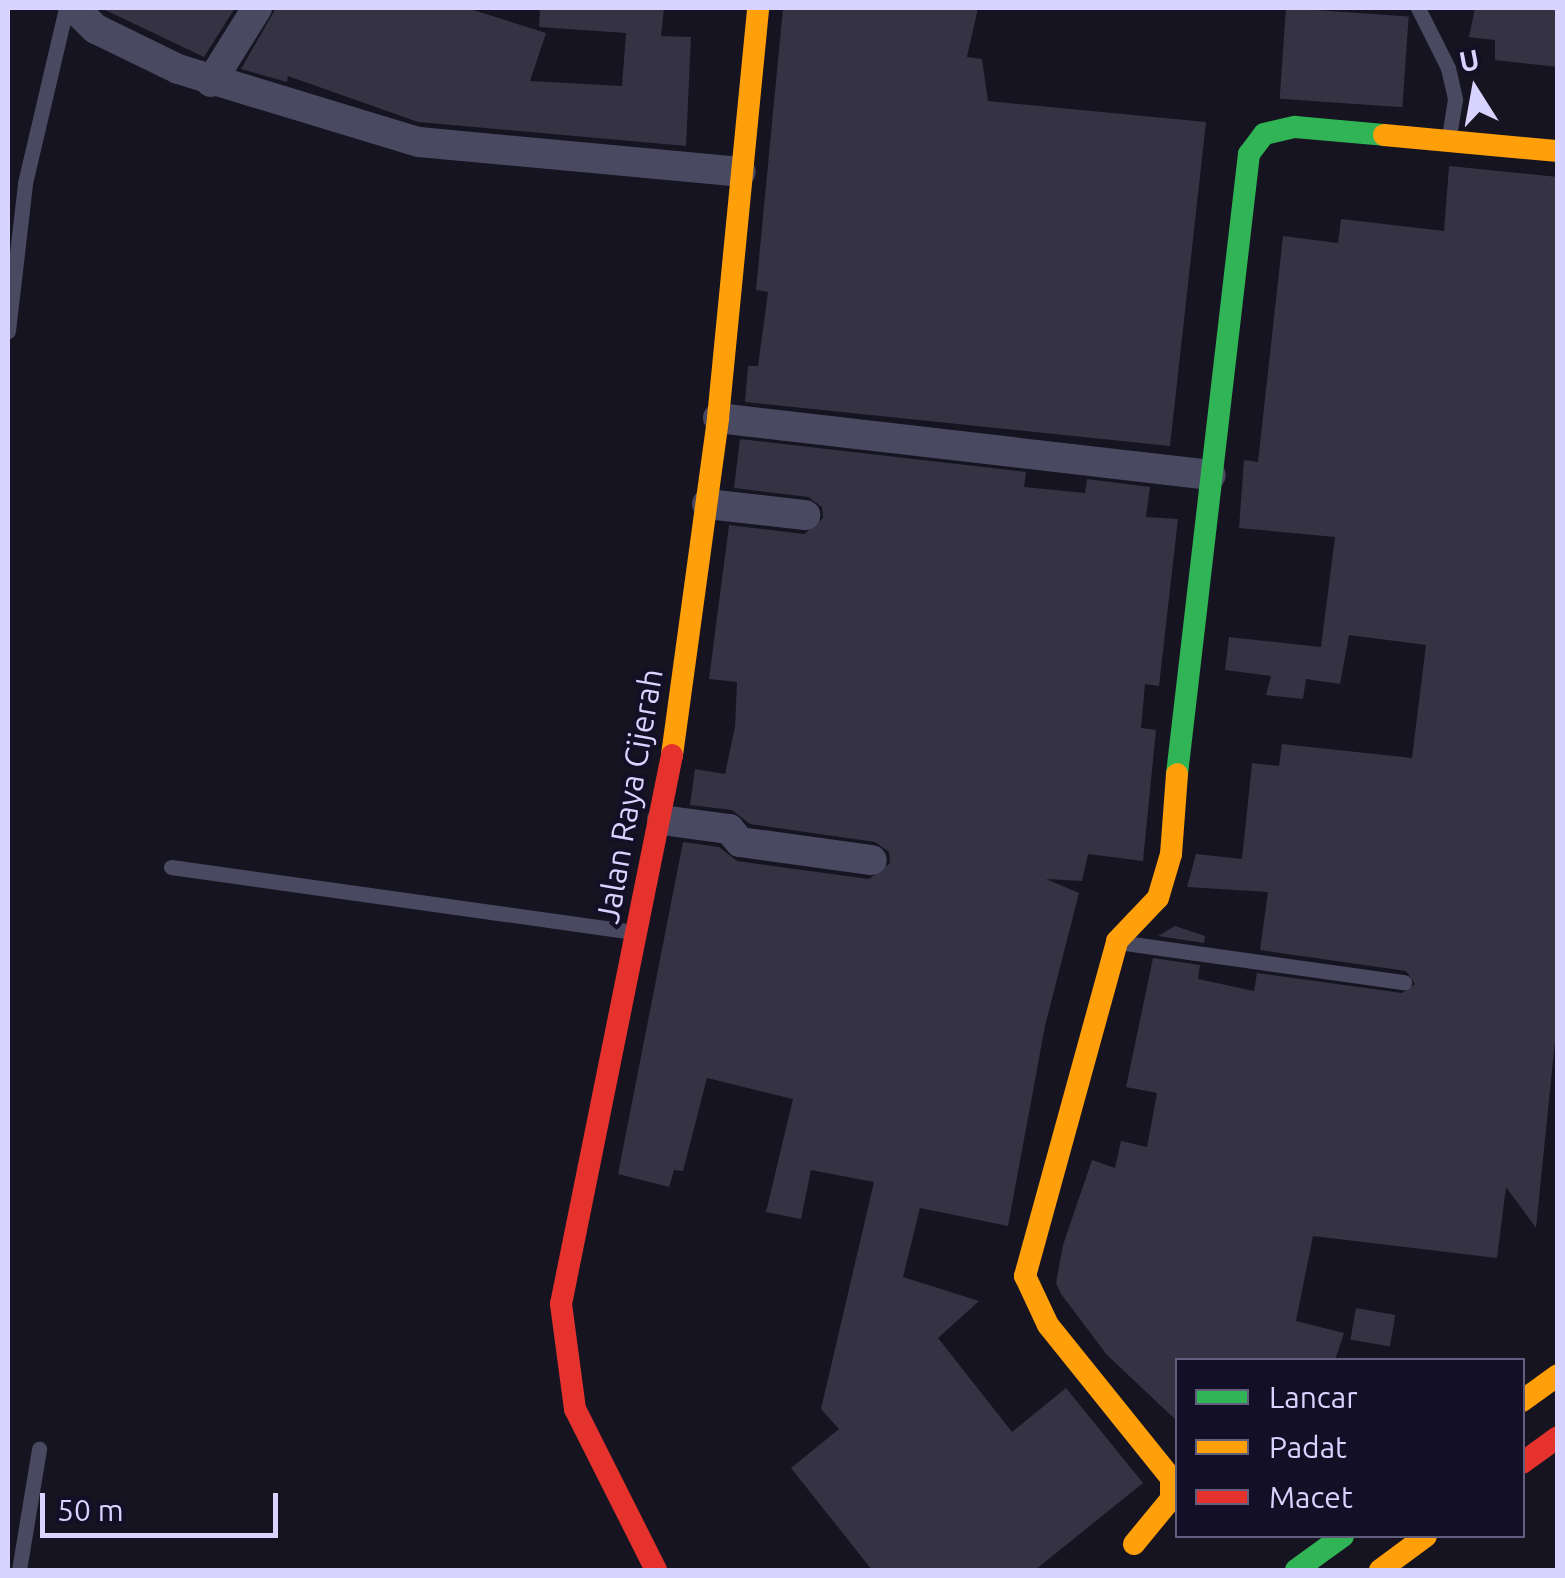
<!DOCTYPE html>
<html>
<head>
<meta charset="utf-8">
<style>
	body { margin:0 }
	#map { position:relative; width:1565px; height:1578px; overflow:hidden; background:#161421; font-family:Ubuntu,sans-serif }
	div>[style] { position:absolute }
	.building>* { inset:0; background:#343243; transform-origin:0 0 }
	.lane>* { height:15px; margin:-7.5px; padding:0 7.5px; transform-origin:7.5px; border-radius:7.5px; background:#4a4962 }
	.street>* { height:30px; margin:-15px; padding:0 15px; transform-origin:15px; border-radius:15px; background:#4a4962 }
	.fast>* { height:22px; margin:-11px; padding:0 11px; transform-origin:11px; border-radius:11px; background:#30b455 }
	.slow>* { height:22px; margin:-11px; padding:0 11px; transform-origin:11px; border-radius:11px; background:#ff9f0a }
	.jam>* { height:22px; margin:-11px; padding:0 11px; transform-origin:11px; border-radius:11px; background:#e5322d }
	span { translate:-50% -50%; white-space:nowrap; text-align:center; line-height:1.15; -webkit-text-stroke:8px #130f26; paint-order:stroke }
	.street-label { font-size:32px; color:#d9d4ff }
	.frame { position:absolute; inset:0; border:10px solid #d9d4ff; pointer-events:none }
	.legend { position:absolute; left:1175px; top:1358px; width:350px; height:180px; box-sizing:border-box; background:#130f26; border:2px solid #625e7d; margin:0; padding:12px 18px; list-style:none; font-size:30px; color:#d9d4ff }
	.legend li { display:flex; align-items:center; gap:20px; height:50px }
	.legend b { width:50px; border:2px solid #625e7d }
	.north { position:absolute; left:1425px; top:40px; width:100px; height:100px; -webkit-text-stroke:8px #130f26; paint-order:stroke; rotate:349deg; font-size:28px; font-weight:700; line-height:40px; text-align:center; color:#d9d4ff }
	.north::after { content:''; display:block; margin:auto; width:35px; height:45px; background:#d9d4ff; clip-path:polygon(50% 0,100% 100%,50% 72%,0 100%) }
	.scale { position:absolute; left:40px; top:1493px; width:238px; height:45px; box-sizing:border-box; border:5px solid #d9d4ff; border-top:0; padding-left:12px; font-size:30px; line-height:35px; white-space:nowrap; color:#d9d4ff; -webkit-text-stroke:8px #130f26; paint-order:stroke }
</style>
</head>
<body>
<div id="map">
	<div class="building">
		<div style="clip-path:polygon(101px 8px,235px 8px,204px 57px)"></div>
		<div style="clip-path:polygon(276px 8px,467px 8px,546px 33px,530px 81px,622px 86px,626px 33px,539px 27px,540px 8px,664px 8px,661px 36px,691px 37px,686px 146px,418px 122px,288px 76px,287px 82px,241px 69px)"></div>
		<div style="clip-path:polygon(783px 8px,978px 8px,967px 57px,982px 59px,988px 101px,1206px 122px,1170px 446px,745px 402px,748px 366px,758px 366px,768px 292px,756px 290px)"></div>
		<div style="left:1286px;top:8px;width:123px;height:91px;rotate:4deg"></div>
		<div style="clip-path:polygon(1475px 8px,1558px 8px,1558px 67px,1495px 60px,1495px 40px,1469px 37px)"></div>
		<div style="clip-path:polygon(1449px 166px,1558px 177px,1558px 1012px,1536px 1228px,1506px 1187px,1497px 1258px,1313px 1236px,1296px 1321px,1344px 1333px,1335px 1360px,1178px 1360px,1178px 1422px,1107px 1355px,1061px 1294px,1056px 1283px,1063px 1245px,1092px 1160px,1115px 1168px,1121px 1141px,1147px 1147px,1157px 1093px,1126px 1087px,1153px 958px,1200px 965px,1198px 979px,1254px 991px,1257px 973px,1402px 993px,1415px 984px,1406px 971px,1260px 950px,1268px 892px,1187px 887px,1196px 854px,1242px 859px,1252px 763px,1279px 766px,1282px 744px,1412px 758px,1426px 645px,1349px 635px,1340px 684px,1306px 679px,1303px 699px,1266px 695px,1271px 676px,1225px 670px,1229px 637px,1321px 647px,1335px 537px,1239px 528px,1244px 460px,1258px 462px,1283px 236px,1338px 243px,1341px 219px,1444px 231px)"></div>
		<div style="clip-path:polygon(740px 439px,1026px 472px,1024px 487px,1085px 493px,1087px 479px,1150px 487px,1146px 517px,1178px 519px,1159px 686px,1145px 684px,1141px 728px,1156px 730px,1143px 861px,1088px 854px,1082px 881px,1046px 879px,1079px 893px,1045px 1026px,1008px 1226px,920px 1208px,903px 1277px,979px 1301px,938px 1338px,1012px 1432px,1066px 1388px,1143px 1483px,1035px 1570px,872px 1570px,791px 1468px,839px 1429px,821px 1409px,874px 1182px,811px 1170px,801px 1219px,766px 1212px,793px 1099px,707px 1078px,683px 1171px,674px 1170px,669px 1187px,618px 1174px,683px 842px,719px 847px,737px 861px,869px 879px,890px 863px,889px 852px,875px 842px,750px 824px,732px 810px,690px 805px,695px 769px,725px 774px,735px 727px,737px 682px,709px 679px,729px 525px,804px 534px,823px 518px,822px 507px,808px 497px,734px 488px)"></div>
		<div style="clip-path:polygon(1175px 926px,1205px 936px,1204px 943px,1158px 936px)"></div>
		<div style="left:1356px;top:1308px;width:40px;height:32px;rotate:10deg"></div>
	</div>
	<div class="lane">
		<div style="left:1418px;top:8px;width:67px;rotate:63.4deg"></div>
		<div style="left:1448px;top:68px;width:32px;rotate:77deg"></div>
		<div style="left:1455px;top:99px;width:38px;rotate:99deg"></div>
		<div style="left:8px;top:331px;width:149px;rotate:-83.4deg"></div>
		<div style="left:25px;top:183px;width:180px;rotate:-76.8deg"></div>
		<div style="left:171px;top:867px;width:469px;rotate:8deg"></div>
		<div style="left:1125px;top:943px;width:282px;rotate:8deg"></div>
		<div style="left:19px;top:1570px;width:123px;rotate:-80.6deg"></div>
	</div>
	<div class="street">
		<div style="left:74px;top:8px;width:30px;rotate:44deg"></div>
		<div style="left:96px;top:29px;width:91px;rotate:26deg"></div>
		<div style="left:178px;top:69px;width:252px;rotate:16.9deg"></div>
		<div style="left:419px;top:142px;width:323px;rotate:5.3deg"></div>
		<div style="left:211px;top:82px;width:87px;rotate:-58.1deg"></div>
		<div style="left:718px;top:418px;width:496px;rotate:6.6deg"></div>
		<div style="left:707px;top:504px;width:99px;rotate:6.4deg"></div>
		<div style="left:662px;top:820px;width:68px;rotate:7.7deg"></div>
		<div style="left:729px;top:829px;width:17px;rotate:50deg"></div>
		<div style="left:740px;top:842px;width:133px;rotate:7.8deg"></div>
	</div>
	<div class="fast">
		<div style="left:1177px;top:774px;width:624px;rotate:-83.38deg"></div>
		<div style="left:1249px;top:154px;width:25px;rotate:-53deg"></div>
		<div style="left:1264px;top:134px;width:32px;rotate:-13deg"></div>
		<div style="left:1295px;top:127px;width:89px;rotate:5.1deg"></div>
		<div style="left:1296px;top:1570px;width:58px;rotate:-35.9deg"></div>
	</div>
	<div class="slow">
		<div style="left:1384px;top:135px;width:175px;rotate:5.3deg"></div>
		<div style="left:672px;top:755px;width:340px;rotate:-82.2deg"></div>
		<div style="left:718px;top:418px;width:412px;rotate:-84.4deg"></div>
		<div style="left:1522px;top:1401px;width:44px;rotate:-35.8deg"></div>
		<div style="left:1134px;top:1544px;width:58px;rotate:-50.6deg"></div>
		<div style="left:1171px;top:1499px;width:21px;rotate:-90deg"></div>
		<div style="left:1171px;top:1478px;width:196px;rotate:-128.8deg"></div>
		<div style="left:1048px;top:1325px;width:54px;rotate:-115.1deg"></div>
		<div style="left:1025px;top:1276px;width:347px;rotate:-74.6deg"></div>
		<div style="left:1117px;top:941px;width:59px;rotate:-46.4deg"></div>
		<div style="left:1158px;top:898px;width:46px;rotate:-73.5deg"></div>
		<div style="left:1171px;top:854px;width:80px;rotate:-85.7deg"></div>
		<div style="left:1380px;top:1570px;width:57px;rotate:-36.5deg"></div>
	</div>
	<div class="jam">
		<div style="left:1522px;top:1463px;width:44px;rotate:-35.8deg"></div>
		<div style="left:656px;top:1570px;width:180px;rotate:-116.7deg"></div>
		<div style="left:575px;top:1409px;width:106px;rotate:-97.6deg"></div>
		<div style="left:561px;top:1304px;width:560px;rotate:-78.57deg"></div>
	</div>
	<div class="street-label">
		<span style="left:629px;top:796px;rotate:-80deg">Jalan Raya Cijerah</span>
	</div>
	<div class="frame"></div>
	<ul class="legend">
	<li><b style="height:12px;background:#30b455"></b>Lancar</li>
	<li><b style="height:12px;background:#ff9f0a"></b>Padat</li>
	<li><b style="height:12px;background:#e5322d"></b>Macet</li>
	</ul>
	<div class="north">U</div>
	<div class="scale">50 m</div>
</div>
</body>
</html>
